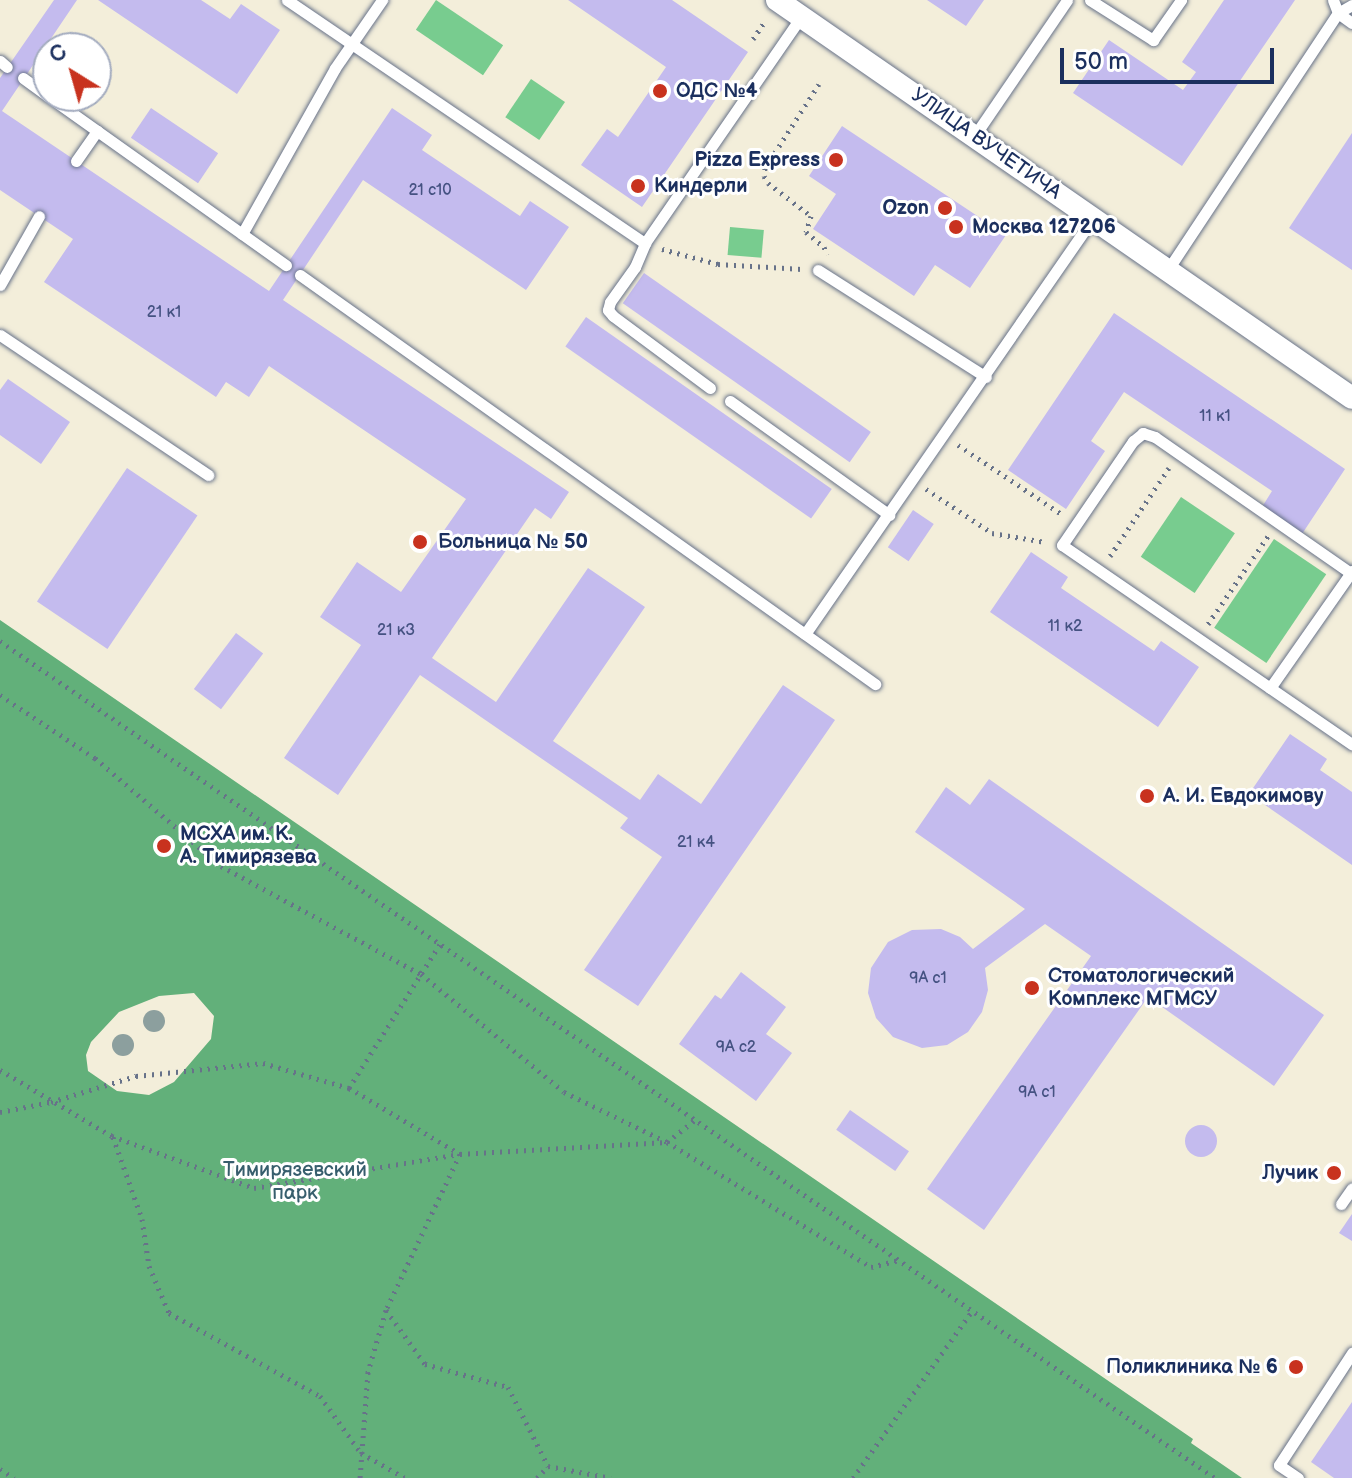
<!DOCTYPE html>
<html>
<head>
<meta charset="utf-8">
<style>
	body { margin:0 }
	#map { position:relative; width:1352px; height:1478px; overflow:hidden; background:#f3eeda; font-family:"Balsamiq Sans",sans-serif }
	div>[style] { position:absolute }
	.green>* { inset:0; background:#78cc8f; transform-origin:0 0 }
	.forest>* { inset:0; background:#62b07a }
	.building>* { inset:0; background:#c4bbee; transform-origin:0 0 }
	.round { border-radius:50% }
	.path>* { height:5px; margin-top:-2.5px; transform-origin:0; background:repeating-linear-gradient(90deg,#677289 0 2px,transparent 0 8px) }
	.roads { filter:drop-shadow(0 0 2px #677289) drop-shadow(0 0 2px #677289) }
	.service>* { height:11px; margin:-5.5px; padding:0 5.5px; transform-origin:5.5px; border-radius:5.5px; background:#fff }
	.minor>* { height:22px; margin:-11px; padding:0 11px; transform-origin:11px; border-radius:11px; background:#fff }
	.trees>* { width:22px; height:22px; margin:-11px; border-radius:50%; background:#8c9f9e }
	.dots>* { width:22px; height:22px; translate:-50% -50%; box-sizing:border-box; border:4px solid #fff; border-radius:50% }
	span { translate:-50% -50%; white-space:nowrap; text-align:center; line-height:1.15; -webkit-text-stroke:6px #fff; paint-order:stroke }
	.number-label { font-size:16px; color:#455282 }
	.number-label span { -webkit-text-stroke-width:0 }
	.poi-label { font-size:20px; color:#1b2f5e; font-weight:700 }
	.left { translate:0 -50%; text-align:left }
	.right { translate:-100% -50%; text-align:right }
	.street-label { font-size:20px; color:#1b2f5e }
	.park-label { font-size:20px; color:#375e6d }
	.north { position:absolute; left:32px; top:32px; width:80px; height:80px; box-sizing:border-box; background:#fff; border:2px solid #a4acbf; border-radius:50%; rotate:323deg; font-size:22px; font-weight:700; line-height:32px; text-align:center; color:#1b2f5e }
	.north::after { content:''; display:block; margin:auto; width:28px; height:36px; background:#c8321e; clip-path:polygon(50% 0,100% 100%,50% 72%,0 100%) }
	.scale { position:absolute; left:1060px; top:48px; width:214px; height:36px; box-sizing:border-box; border:4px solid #1b2f5e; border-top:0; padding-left:10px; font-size:24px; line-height:28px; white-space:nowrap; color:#1b2f5e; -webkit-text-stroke:6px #fff; paint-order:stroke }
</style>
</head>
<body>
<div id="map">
	<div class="green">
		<div style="left:436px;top:0;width:81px;height:36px;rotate:34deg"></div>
		<div style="left:531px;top:79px;width:41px;height:46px;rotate:34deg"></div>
		<div style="left:730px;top:227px;width:34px;height:28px;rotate:5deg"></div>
		<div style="left:1181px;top:497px;width:65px;height:72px;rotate:34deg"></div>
		<div style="left:1274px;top:539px;width:63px;height:107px;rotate:34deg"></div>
	</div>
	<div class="forest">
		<div style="clip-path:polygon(evenodd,0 620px,1193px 1439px,1191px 1443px,1242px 1478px,0 1478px,0 620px,194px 993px,214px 1016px,211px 1039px,174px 1082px,149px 1095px,117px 1091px,88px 1071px,86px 1055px,91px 1042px,119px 1012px,159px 996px,194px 993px)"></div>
	</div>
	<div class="building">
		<div style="clip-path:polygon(54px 0,77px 0,2px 111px,269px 291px,392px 108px,432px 135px,422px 150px,520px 216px,530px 201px,569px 227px,526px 290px,363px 180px,283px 300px,569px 492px,551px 519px,535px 508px,432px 658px,496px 702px,588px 568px,645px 607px,553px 741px,640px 800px,658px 774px,701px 804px,783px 685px,835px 720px,638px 1006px,584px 970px,662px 857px,620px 828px,628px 818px,420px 675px,338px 795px,284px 758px,361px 645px,320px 617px,357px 562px,401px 592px,466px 499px,269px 366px,249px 397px,226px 382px,216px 397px,44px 282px,73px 239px,0 190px,0 78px)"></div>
		<div style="clip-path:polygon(98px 0,201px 0,230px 19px,241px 4px,280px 30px,237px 94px)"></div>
		<div style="clip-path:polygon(568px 0,672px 0,748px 52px,642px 207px,581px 165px,607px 129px,618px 137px,666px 67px)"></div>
		<div style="clip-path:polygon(927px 0,984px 0,966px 26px)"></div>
		<div style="clip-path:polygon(1224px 0,1295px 0,1182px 166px,1073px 93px,1109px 40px,1183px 90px,1196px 72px,1182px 62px)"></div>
		<div style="left:151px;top:108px;width:81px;height:36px;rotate:34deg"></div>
		<div style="clip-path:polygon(842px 126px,1006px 235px,970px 288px,935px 265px,914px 296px,813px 229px,836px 194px,809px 176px)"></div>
		<div style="clip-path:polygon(1352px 133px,1352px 270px,1289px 228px)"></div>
		<div style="left:644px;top:273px;width:277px;height:37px;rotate:35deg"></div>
		<div style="clip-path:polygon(1114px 313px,1345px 469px,1302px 534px,1262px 507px,1272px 491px,1124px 392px,1091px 441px,1105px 451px,1066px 509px,1008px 470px)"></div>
		<div style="left:586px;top:317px;width:300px;height:36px;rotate:35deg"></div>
		<div style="clip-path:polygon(8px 379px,70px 422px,41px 464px,0 435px,0 390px)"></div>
		<div style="left:127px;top:468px;width:85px;height:161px;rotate:34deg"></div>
		<div style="left:913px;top:510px;width:25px;height:45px;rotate:34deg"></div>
		<div style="clip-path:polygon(1031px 552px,1068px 577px,1061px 588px,1154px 651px,1161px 641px,1199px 667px,1158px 727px,990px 612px)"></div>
		<div style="left:236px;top:633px;width:34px;height:70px;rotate:37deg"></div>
		<div style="clip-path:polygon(1290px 734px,1327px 759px,1320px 770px,1352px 792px,1352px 865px,1249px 794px)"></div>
		<div style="clip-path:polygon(989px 779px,1324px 1015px,1274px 1086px,1148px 997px,984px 1230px,927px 1189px,1091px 956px,1045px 924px,985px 968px,988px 990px,982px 1012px,968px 1032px,947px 1045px,922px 1048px,893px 1037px,876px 1018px,868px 993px,871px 968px,888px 942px,912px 930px,941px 929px,960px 937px,973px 949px,1025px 909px,915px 832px,946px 787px,970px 805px)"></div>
		<div style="clip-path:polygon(741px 972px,786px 1007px,766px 1034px,792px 1053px,756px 1101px,679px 1044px,715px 995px,721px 999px)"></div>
		<div style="left:850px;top:1110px;width:72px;height:24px;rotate:35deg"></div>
		<div class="round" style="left:1185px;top:1125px;width:32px;height:32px"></div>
		<div style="clip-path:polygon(1352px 1214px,1352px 1241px,1339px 1233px)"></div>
		<div style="clip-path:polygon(1352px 1402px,1352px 1478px,1334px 1478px,1311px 1462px)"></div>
	</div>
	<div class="path">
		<div style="left:753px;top:39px;width:23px;rotate:-56deg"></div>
		<div style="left:819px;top:84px;width:100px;rotate:122.7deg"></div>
		<div style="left:765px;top:168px;width:8px;rotate:97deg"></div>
		<div style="left:764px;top:176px;width:8px;rotate:60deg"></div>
		<div style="left:768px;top:183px;width:54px;rotate:37.5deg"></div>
		<div style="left:811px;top:216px;width:17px;rotate:107deg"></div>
		<div style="left:806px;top:232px;width:23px;rotate:40deg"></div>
		<div style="left:824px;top:247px;width:8px;rotate:67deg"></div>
		<div style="left:662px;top:249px;width:58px;rotate:15deg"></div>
		<div style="left:718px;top:264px;width:84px;rotate:3.4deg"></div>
		<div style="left:958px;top:445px;width:126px;rotate:33.7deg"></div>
		<div style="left:926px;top:489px;width:79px;rotate:33.7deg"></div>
		<div style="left:992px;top:533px;width:54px;rotate:9.6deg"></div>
		<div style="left:1110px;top:556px;width:106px;rotate:-56.2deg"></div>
		<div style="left:1208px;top:624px;width:107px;rotate:-55.7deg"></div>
		<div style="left:0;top:641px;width:1475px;rotate:34.56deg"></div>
		<div style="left:0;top:695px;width:114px;rotate:33.6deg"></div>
		<div style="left:95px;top:758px;width:166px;rotate:40.6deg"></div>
		<div style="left:221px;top:866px;width:227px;rotate:28.4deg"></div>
		<div style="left:421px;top:974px;width:185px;rotate:39.5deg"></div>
		<div style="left:564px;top:1092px;width:114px;rotate:25.9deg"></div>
		<div style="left:667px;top:1142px;width:239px;rotate:31.5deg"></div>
		<div style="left:871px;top:1267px;width:29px;rotate:-14deg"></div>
		<div style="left:0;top:1070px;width:130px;rotate:30.5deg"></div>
		<div style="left:112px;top:1136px;width:151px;rotate:20.1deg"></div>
		<div style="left:254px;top:1188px;width:209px;rotate:-9.4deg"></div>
		<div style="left:460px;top:1154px;width:207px;rotate:-3.3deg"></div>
		<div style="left:667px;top:1142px;width:36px;rotate:-38deg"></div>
		<div style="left:349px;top:1088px;width:170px;rotate:-57.7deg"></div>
		<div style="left:0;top:1112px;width:52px;rotate:-11.1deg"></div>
		<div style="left:51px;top:1102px;width:89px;rotate:-17deg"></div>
		<div style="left:136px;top:1076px;width:128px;rotate:-5.8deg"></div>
		<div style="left:263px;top:1063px;width:90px;rotate:16.2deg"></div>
		<div style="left:349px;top:1088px;width:129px;rotate:30.7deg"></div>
		<div style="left:460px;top:1154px;width:173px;rotate:115.4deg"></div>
		<div style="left:386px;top:1310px;width:65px;rotate:106.2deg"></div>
		<div style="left:368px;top:1372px;width:106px;rotate:94.3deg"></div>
		<div style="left:113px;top:1137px;width:87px;rotate:70.5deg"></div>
		<div style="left:142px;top:1219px;width:48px;rotate:81.5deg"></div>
		<div style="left:149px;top:1266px;width:51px;rotate:66.9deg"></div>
		<div style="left:169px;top:1313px;width:172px;rotate:28.8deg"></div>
		<div style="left:320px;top:1396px;width:70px;rotate:54.3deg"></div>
		<div style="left:361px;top:1453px;width:51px;rotate:29.6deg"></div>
		<div style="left:386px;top:1310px;width:67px;rotate:54.2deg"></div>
		<div style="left:425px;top:1364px;width:86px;rotate:15.5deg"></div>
		<div style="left:508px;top:1387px;width:89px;rotate:63.1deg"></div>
		<div style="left:548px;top:1466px;width:64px;rotate:10.8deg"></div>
		<div style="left:0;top:1469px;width:17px;rotate:33deg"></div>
		<div style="left:537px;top:1478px;width:16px;rotate:-47deg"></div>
		<div style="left:853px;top:1478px;width:205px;rotate:-54.5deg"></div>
	</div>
	<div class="roads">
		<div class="service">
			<div style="left:287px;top:0;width:433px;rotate:34.2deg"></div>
			<div style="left:1090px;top:0;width:75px;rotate:32.4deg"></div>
			<div style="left:1153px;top:40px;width:49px;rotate:-55deg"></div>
			<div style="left:1333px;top:0;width:14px;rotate:69deg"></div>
			<div style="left:1338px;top:13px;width:17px;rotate:36deg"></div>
			<div style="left:0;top:61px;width:9px;rotate:41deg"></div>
			<div style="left:23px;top:78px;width:31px;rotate:36deg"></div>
			<div style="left:48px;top:96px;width:292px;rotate:35.4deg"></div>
			<div style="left:975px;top:135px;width:163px;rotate:-55.7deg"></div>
			<div style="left:76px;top:161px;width:37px;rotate:-55deg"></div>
			<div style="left:242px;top:234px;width:190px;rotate:-60.7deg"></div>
			<div style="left:335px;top:68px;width:83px;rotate:-55.3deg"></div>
			<div style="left:818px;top:270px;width:199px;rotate:32.5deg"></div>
			<div style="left:1167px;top:271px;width:310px;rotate:-56.5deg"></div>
			<div style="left:1338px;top:13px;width:16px;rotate:-30deg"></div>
			<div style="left:300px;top:275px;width:706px;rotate:35.42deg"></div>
			<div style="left:0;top:285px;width:79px;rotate:-60.5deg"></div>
			<div style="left:0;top:335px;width:251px;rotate:33.9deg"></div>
			<div style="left:710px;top:388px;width:121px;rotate:-143.4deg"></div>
			<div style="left:613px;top:316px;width:8px;rotate:-130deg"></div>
			<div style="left:608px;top:310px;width:8px;rotate:-76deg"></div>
			<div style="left:610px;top:302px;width:43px;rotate:-54.5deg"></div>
			<div style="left:635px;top:267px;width:26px;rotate:-67deg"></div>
			<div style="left:645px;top:243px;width:275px;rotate:-55.4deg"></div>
			<div style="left:730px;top:401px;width:196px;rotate:35.6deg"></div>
			<div style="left:1352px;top:574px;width:240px;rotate:-145.2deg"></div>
			<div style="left:1155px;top:437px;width:13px;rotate:-162deg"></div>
			<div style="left:1143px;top:433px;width:13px;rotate:141deg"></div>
			<div style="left:1133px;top:441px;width:126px;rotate:124.3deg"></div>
			<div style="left:1062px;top:545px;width:352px;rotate:34.5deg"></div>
			<div style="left:805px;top:634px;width:506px;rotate:-55.3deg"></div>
			<div style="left:1270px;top:688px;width:143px;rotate:-55deg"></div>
			<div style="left:1341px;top:1204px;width:19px;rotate:-55deg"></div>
			<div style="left:1298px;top:1478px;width:23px;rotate:-146deg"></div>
			<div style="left:1279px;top:1465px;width:134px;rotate:-56.9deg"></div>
		</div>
		<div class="minor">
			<div style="left:777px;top:0;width:699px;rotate:34.69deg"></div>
		</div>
	</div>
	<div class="trees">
		<div style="left:154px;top:1021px"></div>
		<div style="left:123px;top:1045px"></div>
	</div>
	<div class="dots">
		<div style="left:660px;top:91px;background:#c8321e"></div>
		<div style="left:836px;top:160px;background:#c8321e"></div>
		<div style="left:638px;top:186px;background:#c8321e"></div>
		<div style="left:945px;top:208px;background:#c8321e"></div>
		<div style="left:956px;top:227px;background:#c8321e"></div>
		<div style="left:420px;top:542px;background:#c8321e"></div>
		<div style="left:1147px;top:796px;background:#c8321e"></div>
		<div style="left:164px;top:846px;background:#c8321e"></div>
		<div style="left:1032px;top:988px;background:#c8321e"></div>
		<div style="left:1334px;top:1173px;background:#c8321e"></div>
		<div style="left:1296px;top:1367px;background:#c8321e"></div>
	</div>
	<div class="number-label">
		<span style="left:430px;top:191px">21 с10</span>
		<span style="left:164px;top:313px">21 к1</span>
		<span style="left:1215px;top:417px">11 к1</span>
		<span style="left:1065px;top:627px">11 к2</span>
		<span style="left:396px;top:631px">21 к3</span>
		<span style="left:696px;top:843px">21 к4</span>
		<span style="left:928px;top:979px">9А с1</span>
		<span style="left:736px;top:1048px">9А с2</span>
		<span style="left:1037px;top:1093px">9А с1</span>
	</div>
	<div class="poi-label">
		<span class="left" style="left:676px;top:91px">ОДС №4</span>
		<span class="right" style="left:820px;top:160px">Pizza Express</span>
		<span class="left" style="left:654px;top:186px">Киндерли</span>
		<span class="right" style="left:929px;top:208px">Ozon</span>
		<span class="left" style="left:972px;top:227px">Москва 127206</span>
		<span class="left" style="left:438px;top:542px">Больница № 50</span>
		<span class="left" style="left:1163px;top:796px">А. И. Евдокимову</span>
		<span class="left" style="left:180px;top:846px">МСХА им. К.<br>А. Тимирязева</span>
		<span class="left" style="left:1048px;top:988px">Стоматологический<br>Комплекс МГМСУ</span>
		<span class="right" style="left:1318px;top:1173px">Лучик</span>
		<span class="right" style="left:1278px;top:1367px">Поликлиника № 6</span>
	</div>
	<div class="street-label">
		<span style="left:986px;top:144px;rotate:35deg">УЛИЦА ВУЧЕТИЧА</span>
	</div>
	<div class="park-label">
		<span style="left:295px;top:1182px">Тимирязевский<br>парк</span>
	</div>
	<div class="north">С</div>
	<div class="scale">50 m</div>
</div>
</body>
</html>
